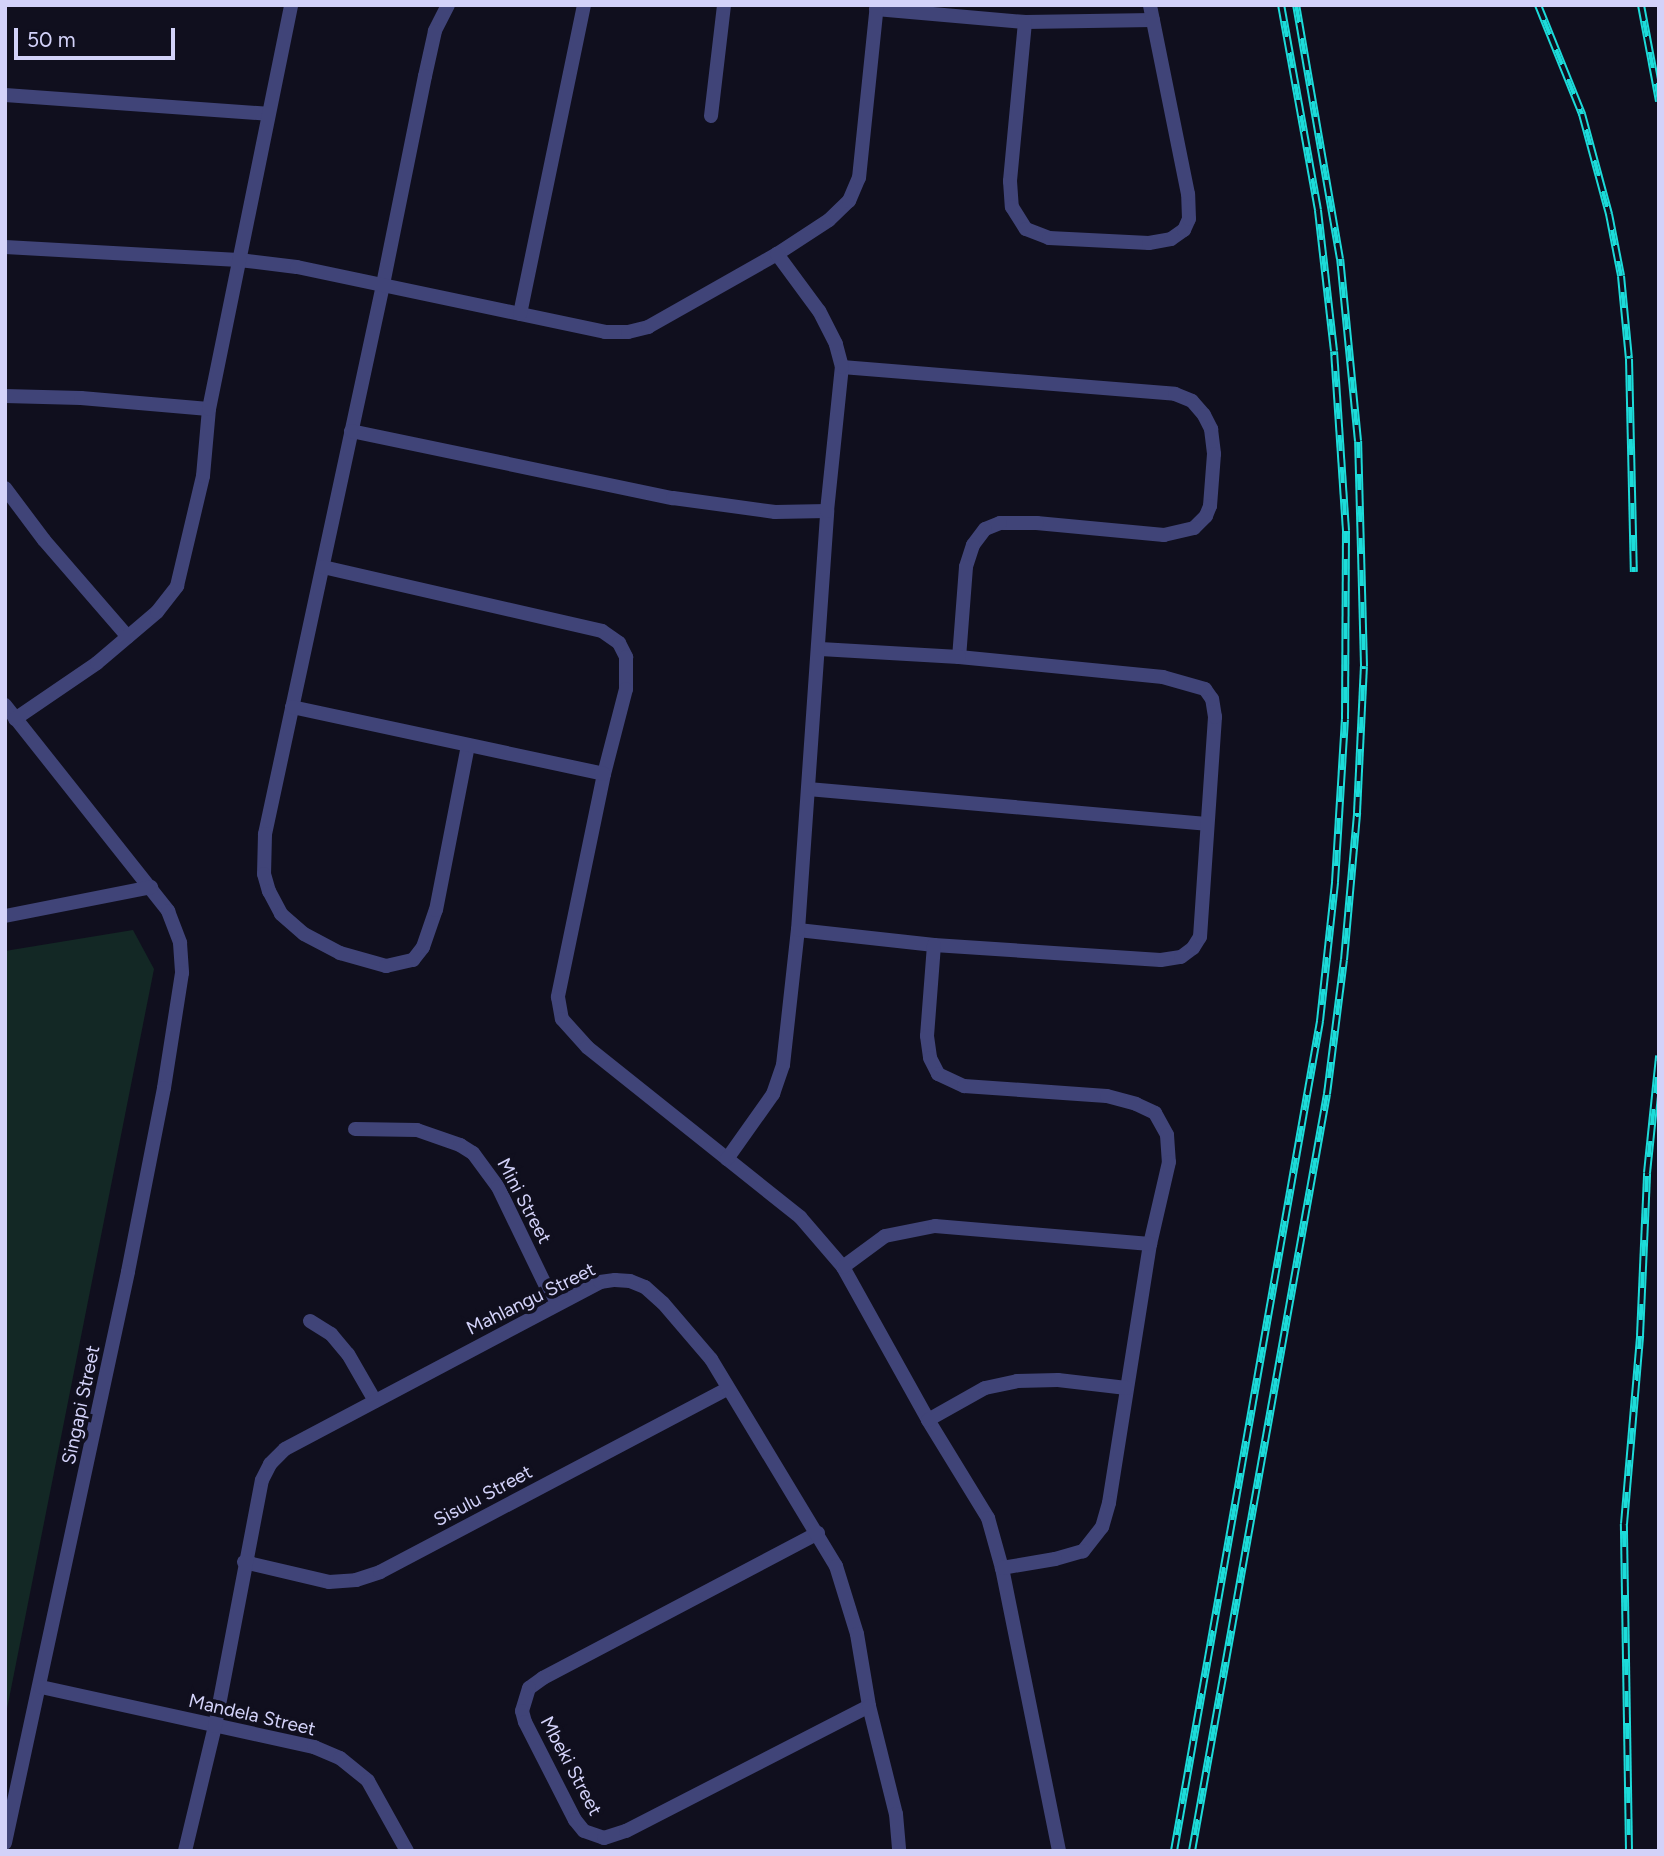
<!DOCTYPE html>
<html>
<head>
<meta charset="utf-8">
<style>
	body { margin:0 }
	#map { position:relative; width:1664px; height:1856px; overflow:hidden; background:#100f1e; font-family:Figtree,sans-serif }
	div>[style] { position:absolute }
	.green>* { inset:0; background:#132825 }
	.street>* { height:14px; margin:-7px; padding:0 7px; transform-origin:7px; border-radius:7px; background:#404478 }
	.rail>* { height:8px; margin-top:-4px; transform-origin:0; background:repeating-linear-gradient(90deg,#100f1e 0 16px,#1cdbd9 0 32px); box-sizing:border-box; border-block:2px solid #1cdbd9 }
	span { translate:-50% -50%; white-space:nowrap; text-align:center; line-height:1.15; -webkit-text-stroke:7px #100f1e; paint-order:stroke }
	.street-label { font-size:19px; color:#d3d2f9 }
	.frame { position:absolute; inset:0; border:7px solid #d3d2f9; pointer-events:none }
	.scale { position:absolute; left:14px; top:28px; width:161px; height:32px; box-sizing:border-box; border:4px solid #d3d2f9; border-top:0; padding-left:9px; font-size:21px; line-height:24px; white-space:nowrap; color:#d3d2f9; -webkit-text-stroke:5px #100f1e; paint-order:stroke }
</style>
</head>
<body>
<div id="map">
	<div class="green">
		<div style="clip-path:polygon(133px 930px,154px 969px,5px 1719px,5px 951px)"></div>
	</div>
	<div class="street">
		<div style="left:448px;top:5px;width:29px;rotate:117deg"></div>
		<div style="left:435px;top:31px;width:46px;rotate:102.5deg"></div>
		<div style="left:425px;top:76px;width:213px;rotate:101.4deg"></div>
		<div style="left:383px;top:285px;width:562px;rotate:102.13deg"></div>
		<div style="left:265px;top:834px;width:40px;rotate:91.4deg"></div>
		<div style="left:264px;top:874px;width:18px;rotate:74deg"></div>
		<div style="left:269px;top:891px;width:26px;rotate:62deg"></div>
		<div style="left:281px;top:914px;width:30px;rotate:41deg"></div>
		<div style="left:304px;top:934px;width:41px;rotate:27.8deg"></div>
		<div style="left:340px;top:953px;width:48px;rotate:15.8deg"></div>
		<div style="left:386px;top:966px;width:28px;rotate:-13deg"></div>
		<div style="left:413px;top:960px;width:16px;rotate:-52deg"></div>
		<div style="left:423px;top:947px;width:39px;rotate:-71deg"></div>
		<div style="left:436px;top:910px;width:168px;rotate:-79deg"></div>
		<div style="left:876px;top:9px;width:150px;rotate:5deg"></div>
		<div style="left:1025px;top:22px;width:128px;rotate:-0.9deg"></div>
		<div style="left:1025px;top:22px;width:160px;rotate:95.4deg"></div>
		<div style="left:1010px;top:181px;width:26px;rotate:86deg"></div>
		<div style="left:1012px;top:207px;width:26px;rotate:58deg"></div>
		<div style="left:1026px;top:229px;width:25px;rotate:21deg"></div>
		<div style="left:1049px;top:238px;width:100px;rotate:2.9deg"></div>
		<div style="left:1149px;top:243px;width:22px;rotate:-10deg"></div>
		<div style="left:1171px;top:239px;width:16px;rotate:-35deg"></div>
		<div style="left:1184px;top:230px;width:12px;rotate:-66deg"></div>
		<div style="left:1189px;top:219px;width:25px;rotate:-92deg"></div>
		<div style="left:1188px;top:194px;width:193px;rotate:-101.4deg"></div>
		<div style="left:5px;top:95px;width:263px;rotate:4.1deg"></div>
		<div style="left:711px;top:116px;width:112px;rotate:-83.3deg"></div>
		<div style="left:5px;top:247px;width:234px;rotate:3.2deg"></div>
		<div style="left:239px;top:260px;width:58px;rotate:6.9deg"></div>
		<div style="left:297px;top:267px;width:315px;rotate:11.9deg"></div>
		<div style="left:605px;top:332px;width:23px"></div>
		<div style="left:628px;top:332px;width:21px;rotate:-14deg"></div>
		<div style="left:648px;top:327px;width:148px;rotate:-29.5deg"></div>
		<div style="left:777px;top:254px;width:62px;rotate:-33.2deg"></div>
		<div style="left:829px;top:220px;width:28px;rotate:-44deg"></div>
		<div style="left:849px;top:201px;width:25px;rotate:-67deg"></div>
		<div style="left:859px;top:178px;width:174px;rotate:-84.1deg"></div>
		<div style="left:520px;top:314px;width:316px;rotate:-78.3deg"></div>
		<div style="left:842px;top:367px;width:334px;rotate:4.6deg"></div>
		<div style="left:1175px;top:394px;width:18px;rotate:22deg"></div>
		<div style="left:1192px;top:401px;width:18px;rotate:49deg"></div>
		<div style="left:1204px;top:415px;width:16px;rotate:63deg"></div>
		<div style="left:1211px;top:429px;width:25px;rotate:83deg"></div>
		<div style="left:1214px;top:454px;width:52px;rotate:94.4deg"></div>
		<div style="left:1210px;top:506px;width:11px;rotate:112deg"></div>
		<div style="left:1206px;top:516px;width:17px;rotate:135deg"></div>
		<div style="left:1194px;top:528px;width:31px;rotate:167deg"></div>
		<div style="left:1164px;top:535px;width:128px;rotate:-174.6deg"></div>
		<div style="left:1037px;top:523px;width:37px;rotate:180deg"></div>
		<div style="left:1000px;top:523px;width:16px;rotate:158deg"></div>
		<div style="left:985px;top:529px;width:20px;rotate:127deg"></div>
		<div style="left:973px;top:545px;width:23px;rotate:108deg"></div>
		<div style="left:966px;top:567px;width:90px;rotate:94.4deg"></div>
		<div style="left:5px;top:396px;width:76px;rotate:1.5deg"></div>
		<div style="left:81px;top:398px;width:128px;rotate:4.9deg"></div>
		<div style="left:351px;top:431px;width:329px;rotate:11.8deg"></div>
		<div style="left:673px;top:498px;width:103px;rotate:7.8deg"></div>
		<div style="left:775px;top:512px;width:52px;rotate:-1.1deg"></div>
		<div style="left:5px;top:488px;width:65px;rotate:53.1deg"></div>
		<div style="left:44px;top:540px;width:128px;rotate:49.1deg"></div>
		<div style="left:323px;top:567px;width:286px;rotate:12.9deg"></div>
		<div style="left:602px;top:631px;width:21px;rotate:35deg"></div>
		<div style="left:619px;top:643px;width:16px;rotate:63deg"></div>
		<div style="left:626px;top:657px;width:32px;rotate:90deg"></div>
		<div style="left:626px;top:689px;width:88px;rotate:104.5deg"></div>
		<div style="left:604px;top:774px;width:228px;rotate:101.7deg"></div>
		<div style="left:558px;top:997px;width:22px;rotate:80deg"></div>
		<div style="left:562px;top:1019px;width:38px;rotate:48deg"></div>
		<div style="left:587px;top:1047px;width:273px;rotate:38.6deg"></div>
		<div style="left:800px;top:1217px;width:66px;rotate:49.3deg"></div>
		<div style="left:843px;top:1267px;width:175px;rotate:60.9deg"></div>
		<div style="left:928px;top:1420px;width:115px;rotate:58.5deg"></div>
		<div style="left:988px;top:1518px;width:52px;rotate:74.4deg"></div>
		<div style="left:1002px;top:1568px;width:289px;rotate:78.6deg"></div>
		<div style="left:5px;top:705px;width:263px;rotate:51.6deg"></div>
		<div style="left:168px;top:911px;width:34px;rotate:69deg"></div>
		<div style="left:180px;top:943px;width:30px;rotate:86deg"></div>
		<div style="left:182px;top:973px;width:116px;rotate:98.9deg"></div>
		<div style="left:164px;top:1088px;width:187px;rotate:101.1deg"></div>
		<div style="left:128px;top:1272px;width:584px;rotate:102.16deg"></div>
		<div style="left:292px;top:707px;width:319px;rotate:12.1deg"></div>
		<div style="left:15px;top:719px;width:99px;rotate:-34.3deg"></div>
		<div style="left:97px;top:663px;width:79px;rotate:-40.4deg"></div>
		<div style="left:157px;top:612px;width:33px;rotate:-52deg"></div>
		<div style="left:177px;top:586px;width:113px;rotate:-76.7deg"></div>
		<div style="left:203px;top:476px;width:67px;rotate:-84.9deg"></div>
		<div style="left:209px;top:409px;width:412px;rotate:-78.5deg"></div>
		<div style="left:808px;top:789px;width:400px;rotate:5deg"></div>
		<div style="left:5px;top:916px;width:149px;rotate:-11.2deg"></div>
		<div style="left:798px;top:930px;width:137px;rotate:6.3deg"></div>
		<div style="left:934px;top:945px;width:227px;rotate:3.8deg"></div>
		<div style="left:1161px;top:960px;width:20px;rotate:-9deg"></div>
		<div style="left:1181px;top:957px;width:15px;rotate:-37deg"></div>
		<div style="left:1193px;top:948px;width:13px;rotate:-58deg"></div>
		<div style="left:1200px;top:937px;width:221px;rotate:-86.1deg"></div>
		<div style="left:1215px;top:717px;width:18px;rotate:-99deg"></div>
		<div style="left:1212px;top:699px;width:12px;rotate:-125deg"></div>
		<div style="left:1205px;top:689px;width:44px;rotate:-164.1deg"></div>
		<div style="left:1163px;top:677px;width:205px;rotate:-174.4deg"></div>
		<div style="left:959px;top:657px;width:139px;rotate:-176.7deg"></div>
		<div style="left:934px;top:945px;width:91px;rotate:94.4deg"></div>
		<div style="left:927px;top:1036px;width:22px;rotate:82deg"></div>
		<div style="left:930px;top:1058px;width:18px;rotate:63deg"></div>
		<div style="left:938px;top:1074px;width:29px;rotate:25deg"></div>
		<div style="left:964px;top:1086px;width:143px;rotate:4deg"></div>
		<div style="left:1107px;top:1096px;width:30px;rotate:15deg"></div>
		<div style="left:1136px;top:1104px;width:21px;rotate:25deg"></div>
		<div style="left:1155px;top:1113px;width:25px;rotate:61deg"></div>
		<div style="left:1167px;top:1135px;width:27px;rotate:86deg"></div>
		<div style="left:1169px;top:1162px;width:84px;rotate:103deg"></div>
		<div style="left:1150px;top:1244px;width:262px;rotate:99deg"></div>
		<div style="left:1109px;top:1503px;width:25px;rotate:106deg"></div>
		<div style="left:1102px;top:1527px;width:31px;rotate:128deg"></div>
		<div style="left:1083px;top:1551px;width:29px;rotate:164deg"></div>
		<div style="left:1055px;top:1559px;width:54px;rotate:170.4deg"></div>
		<div style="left:355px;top:1129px;width:62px;rotate:0.9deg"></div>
		<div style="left:417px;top:1130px;width:46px;rotate:19.2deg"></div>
		<div style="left:460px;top:1145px;width:15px;rotate:32deg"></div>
		<div style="left:473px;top:1153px;width:42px;rotate:53.7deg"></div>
		<div style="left:498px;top:1187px;width:131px;rotate:64.2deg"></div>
		<div style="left:727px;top:1159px;width:80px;rotate:-54.7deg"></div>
		<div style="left:773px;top:1094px;width:31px;rotate:-71deg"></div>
		<div style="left:783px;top:1065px;width:136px;rotate:-83.7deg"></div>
		<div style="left:798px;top:930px;width:420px;rotate:-86deg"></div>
		<div style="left:827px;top:511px;width:145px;rotate:-84.1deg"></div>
		<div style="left:842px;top:367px;width:24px;rotate:-105deg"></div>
		<div style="left:836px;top:344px;width:37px;rotate:-117deg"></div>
		<div style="left:819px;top:311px;width:71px;rotate:-126.4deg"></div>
		<div style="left:843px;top:1267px;width:52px;rotate:-36.4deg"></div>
		<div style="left:885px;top:1236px;width:51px;rotate:-11.3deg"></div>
		<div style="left:935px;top:1226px;width:216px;rotate:4.8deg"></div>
		<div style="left:310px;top:1321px;width:25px;rotate:32deg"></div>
		<div style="left:331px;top:1334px;width:26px;rotate:50deg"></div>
		<div style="left:348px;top:1354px;width:54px;rotate:60.1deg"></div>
		<div style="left:928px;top:1420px;width:65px;rotate:-29.3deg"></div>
		<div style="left:985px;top:1388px;width:33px;rotate:-12deg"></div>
		<div style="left:1017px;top:1381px;width:41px;rotate:-1.4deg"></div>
		<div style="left:1058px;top:1380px;width:69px;rotate:6.6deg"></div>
		<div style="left:818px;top:1533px;width:311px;rotate:152.2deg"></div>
		<div style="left:543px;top:1678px;width:17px;rotate:144deg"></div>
		<div style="left:529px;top:1688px;width:24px;rotate:107deg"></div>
		<div style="left:522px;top:1711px;width:11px;rotate:75deg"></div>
		<div style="left:525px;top:1722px;width:110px;rotate:63deg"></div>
		<div style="left:575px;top:1820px;width:14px;rotate:51deg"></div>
		<div style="left:584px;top:1831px;width:21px;rotate:19deg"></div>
		<div style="left:604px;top:1838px;width:23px;rotate:-18deg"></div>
		<div style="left:626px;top:1831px;width:273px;rotate:-27.2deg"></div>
		<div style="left:244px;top:1562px;width:87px;rotate:13.2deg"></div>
		<div style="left:329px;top:1582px;width:27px;rotate:-4deg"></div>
		<div style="left:356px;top:1580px;width:25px;rotate:-18deg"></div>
		<div style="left:380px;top:1572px;width:392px;rotate:-27.8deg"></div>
		<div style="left:41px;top:1687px;width:280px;rotate:12.4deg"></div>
		<div style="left:314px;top:1747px;width:28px;rotate:23deg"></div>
		<div style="left:340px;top:1758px;width:36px;rotate:39deg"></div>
		<div style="left:368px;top:1781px;width:80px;rotate:60.9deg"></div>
		<div style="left:185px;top:1851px;width:129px;rotate:-76.5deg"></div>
		<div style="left:215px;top:1726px;width:250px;rotate:-79.2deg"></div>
		<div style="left:262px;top:1480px;width:18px;rotate:-63deg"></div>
		<div style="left:270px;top:1464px;width:21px;rotate:-45deg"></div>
		<div style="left:285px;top:1449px;width:357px;rotate:-27.9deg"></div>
		<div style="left:600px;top:1282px;width:15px;rotate:-8deg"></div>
		<div style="left:615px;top:1280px;width:15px;rotate:4deg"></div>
		<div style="left:630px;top:1281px;width:16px;rotate:22deg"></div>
		<div style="left:645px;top:1287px;width:24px;rotate:42deg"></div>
		<div style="left:663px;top:1303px;width:74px;rotate:49.4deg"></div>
		<div style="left:711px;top:1359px;width:242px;rotate:58.9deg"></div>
		<div style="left:836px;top:1566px;width:71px;rotate:72.8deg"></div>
		<div style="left:857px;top:1634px;width:73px;rotate:80.5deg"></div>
		<div style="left:869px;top:1706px;width:111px;rotate:76deg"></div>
		<div style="left:896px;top:1814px;width:37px;rotate:85deg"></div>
	</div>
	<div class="rail">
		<div style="left:1538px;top:5px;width:118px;rotate:68deg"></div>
		<div style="left:1582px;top:114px;width:104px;rotate:74.9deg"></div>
		<div style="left:1609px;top:214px;width:63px;rotate:79deg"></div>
		<div style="left:1621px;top:276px;width:83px;rotate:84.5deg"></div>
		<div style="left:1629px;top:359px;width:213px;rotate:88.7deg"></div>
		<div style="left:1641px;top:5px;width:98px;rotate:79.4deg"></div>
		<div style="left:1174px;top:1851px;width:843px;rotate:-80.02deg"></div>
		<div style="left:1320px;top:1021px;width:140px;rotate:-83.8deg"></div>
		<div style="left:1335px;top:882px;width:163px;rotate:-86.5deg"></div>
		<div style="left:1345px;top:719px;width:188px;rotate:-89.7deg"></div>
		<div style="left:1346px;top:531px;width:180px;rotate:-93.8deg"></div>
		<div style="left:1334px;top:351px;width:142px;rotate:-96.5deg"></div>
		<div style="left:1318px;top:210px;width:208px;rotate:-100.2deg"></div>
		<div style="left:1192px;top:1851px;width:769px;rotate:-79.89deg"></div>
		<div style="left:1327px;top:1094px;width:135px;rotate:-82.8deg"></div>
		<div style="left:1344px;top:960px;width:148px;rotate:-84.9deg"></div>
		<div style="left:1357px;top:813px;width:147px;rotate:-87.3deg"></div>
		<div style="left:1364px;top:666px;width:225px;rotate:-91.5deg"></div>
		<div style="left:1358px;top:441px;width:183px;rotate:-95.6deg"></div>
		<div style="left:1340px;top:259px;width:258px;rotate:-99.8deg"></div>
		<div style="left:1629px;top:1851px;width:327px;rotate:-90.9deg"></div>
		<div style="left:1624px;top:1524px;width:189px;rotate:-85.1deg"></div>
		<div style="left:1640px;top:1336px;width:163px;rotate:-87.5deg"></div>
		<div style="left:1647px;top:1173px;width:118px;rotate:-84.1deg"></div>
	</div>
	<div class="street-label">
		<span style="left:524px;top:1201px;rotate:62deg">Mini Street</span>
		<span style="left:531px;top:1299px;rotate:-26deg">Mahlangu Street</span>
		<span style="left:81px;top:1405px;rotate:-78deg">Singapi Street</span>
		<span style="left:483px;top:1496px;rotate:-28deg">Sisulu Street</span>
		<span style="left:252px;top:1715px;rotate:13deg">Mandela Street</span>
		<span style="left:571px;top:1766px;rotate:62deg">Mbeki Street</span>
	</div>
	<div class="frame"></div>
	<div class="scale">50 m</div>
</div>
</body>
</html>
